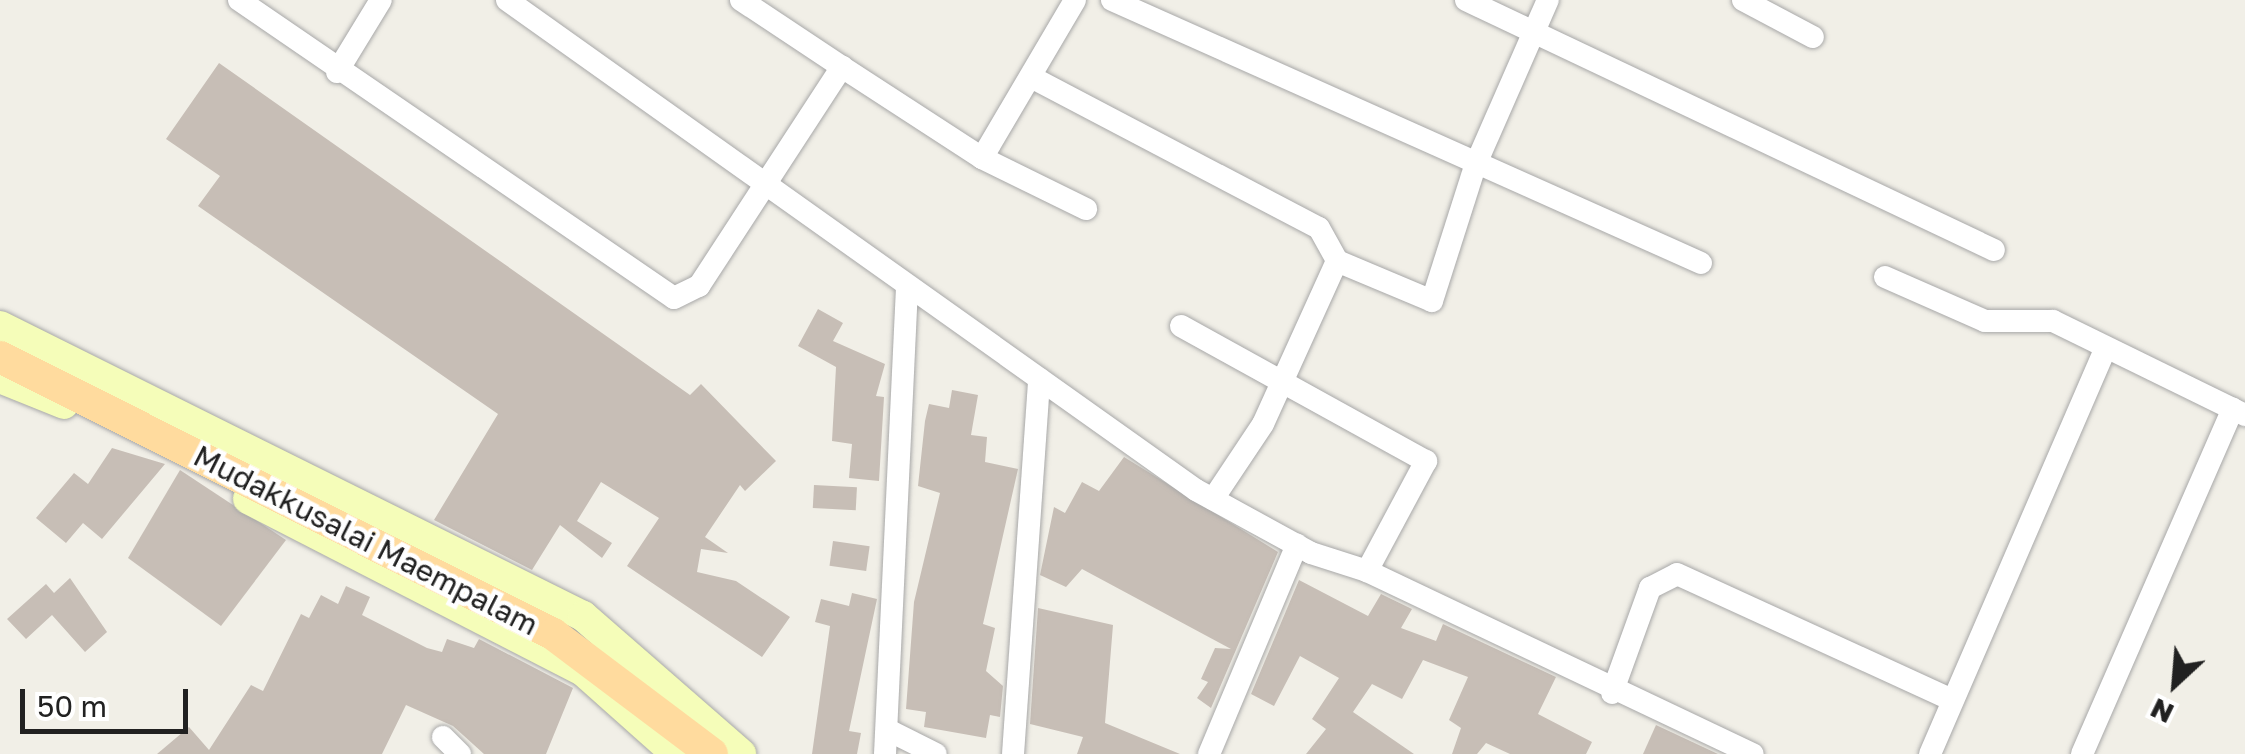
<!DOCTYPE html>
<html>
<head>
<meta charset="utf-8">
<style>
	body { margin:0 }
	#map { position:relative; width:2245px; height:754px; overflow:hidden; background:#f1efe7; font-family:"Golos Text",sans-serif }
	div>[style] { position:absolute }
	.building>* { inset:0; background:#c7beb6; transform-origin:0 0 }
	.roads { filter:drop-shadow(0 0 2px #a8a8a8) drop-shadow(0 0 2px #a8a8a8) }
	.minor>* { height:22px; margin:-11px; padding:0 11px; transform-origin:11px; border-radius:11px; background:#fff }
	.secondary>* { height:30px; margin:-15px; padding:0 15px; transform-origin:15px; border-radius:15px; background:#f5fdb9 }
	.primary>* { height:32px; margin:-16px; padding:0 16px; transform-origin:16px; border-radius:16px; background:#ffdb9e }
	span { translate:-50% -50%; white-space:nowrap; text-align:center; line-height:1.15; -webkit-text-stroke:9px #fff; paint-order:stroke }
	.street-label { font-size:30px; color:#212121 }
	.north { position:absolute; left:2125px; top:634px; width:100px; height:100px; -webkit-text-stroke:8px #fff; paint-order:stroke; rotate:206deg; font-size:28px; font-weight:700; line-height:40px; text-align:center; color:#212121 }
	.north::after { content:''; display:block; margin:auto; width:35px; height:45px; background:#212121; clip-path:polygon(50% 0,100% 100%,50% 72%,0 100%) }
	.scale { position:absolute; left:20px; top:689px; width:168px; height:45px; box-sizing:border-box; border:5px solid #212121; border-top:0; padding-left:12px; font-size:30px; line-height:35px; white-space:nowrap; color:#212121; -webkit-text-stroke:8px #fff; paint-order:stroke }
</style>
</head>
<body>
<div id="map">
	<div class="building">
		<div style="clip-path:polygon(219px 63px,690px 395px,701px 384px,776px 461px,745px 491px,740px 485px,705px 537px,728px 553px,701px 549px,697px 572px,736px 581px,790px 617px,762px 657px,627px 566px,659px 518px,601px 482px,577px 521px,612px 543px,602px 558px,560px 525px,532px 570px,434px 520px,498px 414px,198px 206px,220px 176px,166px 139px)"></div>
		<div style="clip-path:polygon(818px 309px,843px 323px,833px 341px,885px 364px,876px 396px,884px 397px,879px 481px,849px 478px,852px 444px,832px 441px,836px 367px,798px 346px)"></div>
		<div style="clip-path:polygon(952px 390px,978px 395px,971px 435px,987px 437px,985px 462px,1018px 469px,983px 624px,995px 628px,986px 671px,1003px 686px,1000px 717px,990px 715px,986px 738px,924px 727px,926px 712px,906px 709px,914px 602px,940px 493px,918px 486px,925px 421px,929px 404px,949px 408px)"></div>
		<div style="clip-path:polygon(112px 448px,165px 464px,102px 539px,83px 523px,66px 543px,36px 518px,74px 473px,88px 484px)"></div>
		<div style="clip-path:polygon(1124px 457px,1278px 552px,1211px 708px,1197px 698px,1208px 682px,1201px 679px,1215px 648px,1231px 649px,1082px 569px,1066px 587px,1040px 575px,1054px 507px,1065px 513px,1082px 482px,1099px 491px)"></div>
		<div style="clip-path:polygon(180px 470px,286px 540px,221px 626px,128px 558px)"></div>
		<div style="left:814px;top:485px;width:43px;height:23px;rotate:3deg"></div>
		<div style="left:833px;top:541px;width:37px;height:25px;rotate:8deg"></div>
		<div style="clip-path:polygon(70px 578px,107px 632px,85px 652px,52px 615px,26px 639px,7px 619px,46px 584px,54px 593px)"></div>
		<div style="clip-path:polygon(1299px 580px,1368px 616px,1381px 594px,1412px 609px,1401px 628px,1436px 641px,1443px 624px,1556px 677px,1538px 714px,1592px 742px,1586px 754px,1510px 754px,1486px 743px,1477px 754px,1452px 754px,1461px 728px,1449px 720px,1468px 677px,1423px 660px,1402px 699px,1372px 684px,1353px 712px,1414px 754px,1306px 754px,1326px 729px,1312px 719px,1339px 678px,1300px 656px,1274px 706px,1251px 694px)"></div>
		<div style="clip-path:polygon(346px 586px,370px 597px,362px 615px,427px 648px,442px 652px,447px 639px,474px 648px,479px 639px,573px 688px,546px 754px,484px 754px,453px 726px,406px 705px,382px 754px,157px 754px,189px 727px,209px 750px,251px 685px,263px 691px,301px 614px,309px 618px,321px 595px,338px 604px)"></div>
		<div style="clip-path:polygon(852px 593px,877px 599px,849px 731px,861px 733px,857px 754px,812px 754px,830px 626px,815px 622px,821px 599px,849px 606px)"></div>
		<div style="clip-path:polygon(1038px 608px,1113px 625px,1105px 723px,1180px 754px,1077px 754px,1083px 737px,1030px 724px)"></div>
		<div style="clip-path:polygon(1656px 725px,1718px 754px,1643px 754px)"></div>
	</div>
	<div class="roads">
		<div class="minor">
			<div style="left:239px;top:0;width:527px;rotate:34.41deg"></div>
			<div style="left:674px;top:298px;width:28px;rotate:-26deg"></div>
			<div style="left:699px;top:286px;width:262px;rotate:-56.9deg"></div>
			<div style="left:842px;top:67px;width:167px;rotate:33deg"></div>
			<div style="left:982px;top:158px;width:183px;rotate:-59.5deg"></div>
			<div style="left:507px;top:0;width:845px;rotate:35.42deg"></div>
			<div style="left:1196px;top:490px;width:131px;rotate:28.7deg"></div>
			<div style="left:1311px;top:553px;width:59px;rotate:17.8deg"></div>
			<div style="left:1367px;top:571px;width:427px;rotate:25.4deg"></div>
			<div style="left:741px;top:0;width:121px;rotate:33.6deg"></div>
			<div style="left:1112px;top:0;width:645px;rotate:24.06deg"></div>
			<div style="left:1466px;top:0;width:584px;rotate:25.34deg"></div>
			<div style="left:1743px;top:0;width:79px;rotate:27.9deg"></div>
			<div style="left:337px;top:72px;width:84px;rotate:-58.6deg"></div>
			<div style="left:1031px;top:77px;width:325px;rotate:27.7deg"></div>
			<div style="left:1319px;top:228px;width:38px;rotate:61deg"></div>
			<div style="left:982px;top:158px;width:116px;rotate:26.1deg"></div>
			<div style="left:1885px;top:277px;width:109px;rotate:23.7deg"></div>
			<div style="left:1985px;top:321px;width:68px"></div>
			<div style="left:2053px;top:321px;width:214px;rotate:26.1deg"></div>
			<div style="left:1181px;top:326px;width:280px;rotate:28.9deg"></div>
			<div style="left:1426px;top:461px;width:125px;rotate:118.2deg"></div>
			<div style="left:1213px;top:499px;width:90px;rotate:-56.3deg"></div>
			<div style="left:1263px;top:424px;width:179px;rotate:-65.6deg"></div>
			<div style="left:1337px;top:261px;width:103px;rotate:22.8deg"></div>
			<div style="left:1432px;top:301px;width:142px;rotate:-72.3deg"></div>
			<div style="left:1475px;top:166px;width:181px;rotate:-66.3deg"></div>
			<div style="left:1612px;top:693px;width:112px;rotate:-70.1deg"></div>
			<div style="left:1650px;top:588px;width:30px;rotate:-27deg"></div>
			<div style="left:1677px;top:574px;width:302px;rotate:24.6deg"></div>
			<div style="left:890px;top:731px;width:51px;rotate:26.6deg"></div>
			<div style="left:443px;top:737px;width:24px;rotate:45deg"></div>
			<div style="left:885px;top:754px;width:468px;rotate:-87.3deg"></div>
			<div style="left:1013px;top:754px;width:376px;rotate:-86deg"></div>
			<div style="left:1209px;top:754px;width:227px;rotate:-67.2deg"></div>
			<div style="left:1930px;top:754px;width:443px;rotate:-66.6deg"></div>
			<div style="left:2082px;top:754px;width:377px;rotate:-66.4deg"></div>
		</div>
		<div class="secondary">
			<div style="left:0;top:326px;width:651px;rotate:26.45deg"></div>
			<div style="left:583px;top:616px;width:210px;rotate:41.1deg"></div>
			<div style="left:0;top:378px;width:69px;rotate:22.1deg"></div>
			<div style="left:248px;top:499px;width:378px;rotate:27.2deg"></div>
			<div style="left:584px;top:672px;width:123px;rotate:41.7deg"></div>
		</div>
		<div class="primary">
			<div style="left:0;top:357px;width:618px;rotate:26.61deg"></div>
			<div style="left:553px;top:634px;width:199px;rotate:37deg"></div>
		</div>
	</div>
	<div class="street-label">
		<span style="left:366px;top:540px;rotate:27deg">Mudakkusalai Maempalam</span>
	</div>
	<div class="north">N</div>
	<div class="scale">50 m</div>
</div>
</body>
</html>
